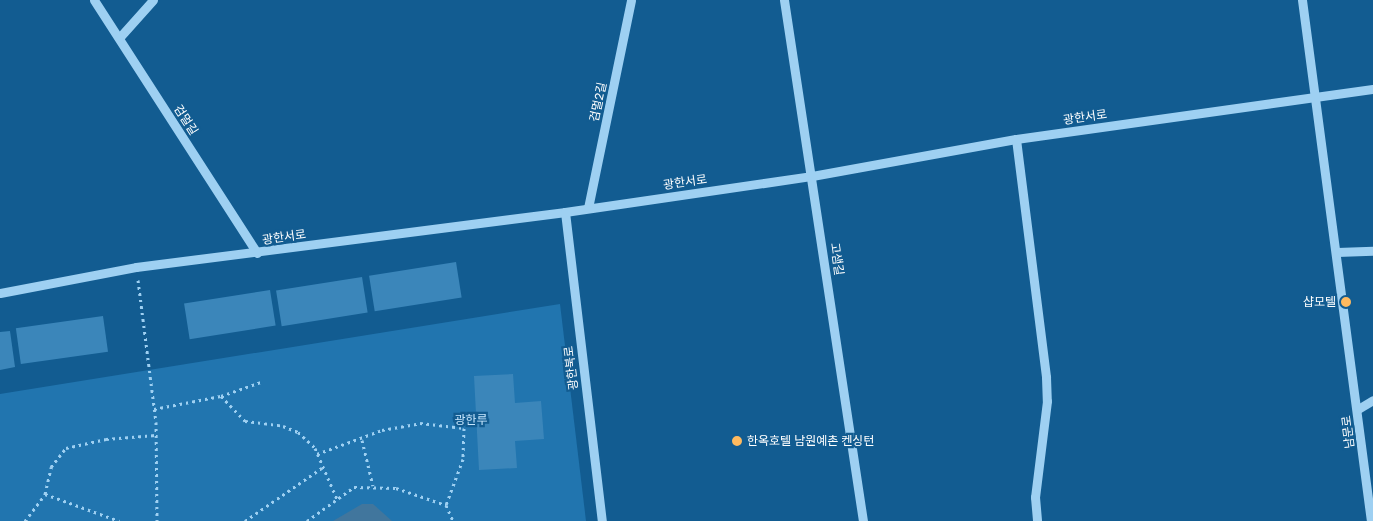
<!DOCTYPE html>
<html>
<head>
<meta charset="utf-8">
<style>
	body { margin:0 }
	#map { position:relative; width:1373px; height:521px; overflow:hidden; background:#125c91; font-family:"Golos Text","Noto Sans KR",sans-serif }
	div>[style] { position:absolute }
	.green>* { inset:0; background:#2175af }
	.water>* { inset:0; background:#41769d }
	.building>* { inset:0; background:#3b86ba; transform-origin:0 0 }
	.path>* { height:3px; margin-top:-1.5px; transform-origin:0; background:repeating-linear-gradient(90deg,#9ed0f2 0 2.5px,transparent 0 6.5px) }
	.minor>* { height:9px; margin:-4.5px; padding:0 4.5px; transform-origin:4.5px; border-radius:4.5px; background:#9ed0f2 }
	.dots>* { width:14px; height:14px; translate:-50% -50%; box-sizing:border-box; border:2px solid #125c91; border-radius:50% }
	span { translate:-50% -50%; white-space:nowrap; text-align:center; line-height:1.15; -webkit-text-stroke:4.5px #125c91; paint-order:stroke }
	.street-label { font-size:12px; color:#fff }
	.poi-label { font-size:12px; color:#fff }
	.right { translate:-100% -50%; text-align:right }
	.left { translate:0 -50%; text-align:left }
	.park-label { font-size:12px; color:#c6e6fd }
</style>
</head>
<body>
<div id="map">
	<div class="green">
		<div style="clip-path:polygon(560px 304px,586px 521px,0 521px,0 394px)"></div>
	</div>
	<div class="water">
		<div style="clip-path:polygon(362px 504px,373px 504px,392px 521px,333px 521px)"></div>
	</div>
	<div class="building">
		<div style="left:456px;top:262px;width:36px;height:88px;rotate:81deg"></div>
		<div style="left:362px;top:277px;width:36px;height:87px;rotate:81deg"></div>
		<div style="left:270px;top:290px;width:36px;height:87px;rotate:81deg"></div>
		<div style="left:103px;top:316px;width:36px;height:88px;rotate:82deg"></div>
		<div style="clip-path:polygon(10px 331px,15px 367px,0 370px,0 332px)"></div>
		<div style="clip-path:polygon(513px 374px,515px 403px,541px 401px,544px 439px,515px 441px,517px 468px,479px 470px,474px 376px)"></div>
	</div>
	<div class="path">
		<div style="left:138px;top:280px;width:143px;rotate:82.8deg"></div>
		<div style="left:156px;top:422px;width:99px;rotate:89.4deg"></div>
		<div style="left:221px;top:396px;width:35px;rotate:46deg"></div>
		<div style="left:245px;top:421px;width:38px;rotate:7deg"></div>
		<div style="left:283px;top:426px;width:16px;rotate:22deg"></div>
		<div style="left:298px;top:432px;width:23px;rotate:43deg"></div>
		<div style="left:315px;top:448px;width:56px;rotate:66.7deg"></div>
		<div style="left:154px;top:409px;width:68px;rotate:-11deg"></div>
		<div style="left:221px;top:396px;width:42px;rotate:-19.3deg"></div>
		<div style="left:362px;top:440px;width:47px;rotate:76.6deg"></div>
		<div style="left:317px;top:454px;width:69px;rotate:-20.3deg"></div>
		<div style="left:382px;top:430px;width:39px;rotate:-10deg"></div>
		<div style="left:420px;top:423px;width:44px;rotate:6.5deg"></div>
		<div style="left:464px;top:428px;width:31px;rotate:92deg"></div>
		<div style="left:463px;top:459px;width:49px;rotate:110.3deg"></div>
		<div style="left:446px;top:505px;width:17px;rotate:66deg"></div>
		<div style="left:45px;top:494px;width:79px;rotate:20deg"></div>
		<div style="left:25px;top:521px;width:34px;rotate:-53deg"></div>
		<div style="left:45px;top:494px;width:28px;rotate:-77deg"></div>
		<div style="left:51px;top:467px;width:24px;rotate:-52deg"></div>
		<div style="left:66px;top:448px;width:41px;rotate:-12.7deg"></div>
		<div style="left:106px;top:439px;width:50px;rotate:-4.6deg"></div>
		<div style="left:245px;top:521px;width:95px;rotate:-34.7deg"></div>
		<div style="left:307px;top:521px;width:58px;rotate:-35.9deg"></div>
		<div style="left:354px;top:487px;width:42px;rotate:1.4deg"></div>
		<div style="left:396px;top:488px;width:53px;rotate:18.8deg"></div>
	</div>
	<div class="minor">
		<div style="left:94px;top:0;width:301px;rotate:57.2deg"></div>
		<div style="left:784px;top:0;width:527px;rotate:81.38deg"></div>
		<div style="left:1302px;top:0;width:526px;rotate:82.46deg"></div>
		<div style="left:119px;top:38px;width:51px;rotate:-48.2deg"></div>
		<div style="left:1016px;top:139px;width:240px;rotate:82.8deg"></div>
		<div style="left:1046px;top:377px;width:24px;rotate:88deg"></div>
		<div style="left:1047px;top:401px;width:97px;rotate:97.1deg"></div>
		<div style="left:1035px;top:497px;width:24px;rotate:85deg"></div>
		<div style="left:588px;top:208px;width:212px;rotate:-78.3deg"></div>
		<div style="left:565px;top:212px;width:311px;rotate:83.2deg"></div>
		<div style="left:1337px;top:252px;width:36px;rotate:-2deg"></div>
		<div style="left:0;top:293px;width:138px;rotate:-10.8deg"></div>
		<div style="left:136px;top:267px;width:433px;rotate:-7.3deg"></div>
		<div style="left:565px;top:212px;width:250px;rotate:-8.3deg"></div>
		<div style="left:812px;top:176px;width:207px;rotate:-10.3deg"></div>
		<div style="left:1016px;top:139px;width:360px;rotate:-8deg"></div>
		<div style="left:1358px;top:409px;width:17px;rotate:-31deg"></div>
	</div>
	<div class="dots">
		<div style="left:1346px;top:302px;background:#ffba5f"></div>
		<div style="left:737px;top:441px;background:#ffba5f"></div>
	</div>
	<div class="street-label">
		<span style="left:598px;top:102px;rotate:-78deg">검멀2길</span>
		<span style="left:1085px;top:117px;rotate:-8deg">광한서로</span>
		<span style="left:186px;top:120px;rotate:57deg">검멀길</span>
		<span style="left:685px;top:182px;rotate:-8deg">광한서로</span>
		<span style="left:284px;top:237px;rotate:-8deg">광한서로</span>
		<span style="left:837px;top:259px;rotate:82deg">고샘길</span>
		<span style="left:571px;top:368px;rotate:-97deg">광한북로</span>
		<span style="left:1348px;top:432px;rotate:-97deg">남문로</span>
	</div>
	<div class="poi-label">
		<span class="right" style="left:1336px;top:302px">샵모텔</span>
		<span class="left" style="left:747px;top:441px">한옥호텔 남원예촌 켄싱턴</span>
	</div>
	<div class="park-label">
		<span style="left:471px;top:420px">광한루</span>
	</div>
</div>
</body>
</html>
